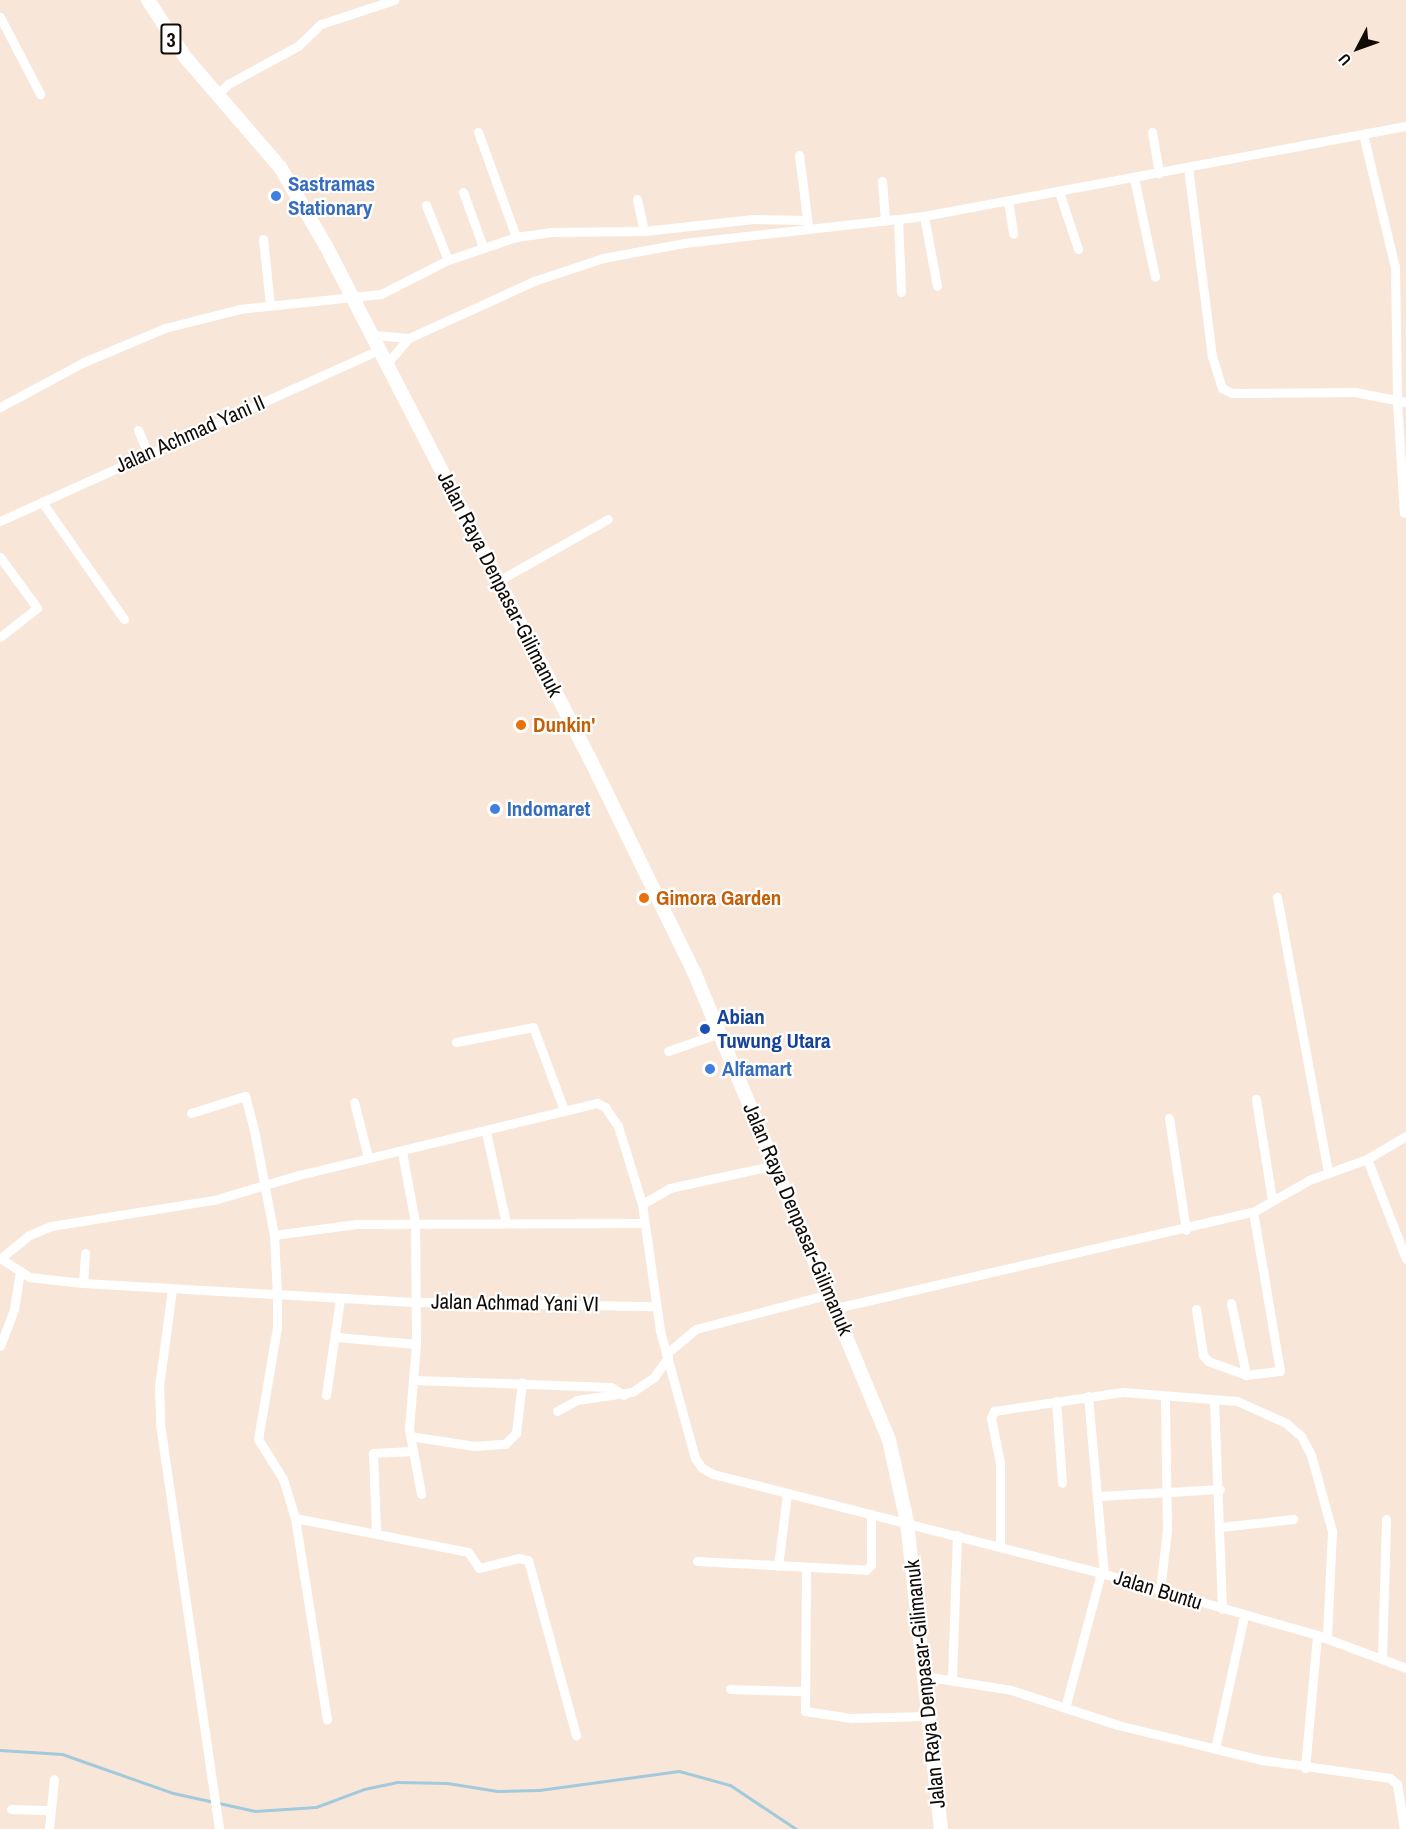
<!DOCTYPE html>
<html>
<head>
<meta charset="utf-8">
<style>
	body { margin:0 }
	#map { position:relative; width:1406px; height:1829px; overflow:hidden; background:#f8e7d9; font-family:"Archivo Narrow",sans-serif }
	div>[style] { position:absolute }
	.stream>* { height:3px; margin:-1.5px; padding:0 1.5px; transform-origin:1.5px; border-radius:1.5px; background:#a3c9dc }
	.minor>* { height:9px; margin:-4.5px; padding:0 4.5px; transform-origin:4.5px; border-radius:4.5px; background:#fff }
	.highway>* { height:14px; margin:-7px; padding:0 7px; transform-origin:7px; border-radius:7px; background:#fff }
	.dots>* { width:16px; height:16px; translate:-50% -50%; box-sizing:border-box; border:3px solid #fff; border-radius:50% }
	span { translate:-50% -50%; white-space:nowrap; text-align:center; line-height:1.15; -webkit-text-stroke:4.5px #fff; paint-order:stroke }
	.shield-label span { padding:2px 4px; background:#fff; border:2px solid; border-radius:4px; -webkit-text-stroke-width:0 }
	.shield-label { font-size:20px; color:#100b07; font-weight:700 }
	.shop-label { font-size:21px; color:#366cbe; font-weight:700 }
	.left { translate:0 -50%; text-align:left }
	.street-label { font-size:21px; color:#100b07 }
	.food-label { font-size:21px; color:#c56008; font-weight:700 }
	.transit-label { font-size:21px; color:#164399; font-weight:700 }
	.north { position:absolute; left:1328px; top:18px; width:60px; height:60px; -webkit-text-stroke:4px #fff; paint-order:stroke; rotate:229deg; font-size:16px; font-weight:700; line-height:24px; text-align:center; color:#100b07 }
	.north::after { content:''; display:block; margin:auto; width:21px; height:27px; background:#100b07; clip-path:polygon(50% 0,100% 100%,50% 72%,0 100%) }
</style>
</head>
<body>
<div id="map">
	<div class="stream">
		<div style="left:0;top:1750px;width:62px;rotate:3.7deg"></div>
		<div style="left:62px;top:1754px;width:118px;rotate:19.4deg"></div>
		<div style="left:173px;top:1793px;width:84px;rotate:12.4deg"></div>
		<div style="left:255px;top:1811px;width:61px;rotate:-3.8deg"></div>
		<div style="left:316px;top:1807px;width:51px;rotate:-20.6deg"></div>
		<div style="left:364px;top:1789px;width:34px;rotate:-12deg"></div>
		<div style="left:397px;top:1782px;width:50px;rotate:1.1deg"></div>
		<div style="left:447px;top:1783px;width:51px;rotate:9.1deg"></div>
		<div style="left:497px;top:1791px;width:42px;rotate:-1.4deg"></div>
		<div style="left:539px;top:1790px;width:141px;rotate:-7.7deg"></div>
		<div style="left:679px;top:1771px;width:53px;rotate:15.4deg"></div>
		<div style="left:730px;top:1785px;width:79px;rotate:33.7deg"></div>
	</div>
	<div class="minor">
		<div style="left:0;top:17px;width:87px;rotate:62.5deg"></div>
		<div style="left:218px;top:94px;width:14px;rotate:-45deg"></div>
		<div style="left:228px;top:84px;width:80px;rotate:-28.5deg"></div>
		<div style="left:298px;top:46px;width:32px;rotate:-44deg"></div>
		<div style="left:321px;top:24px;width:77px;rotate:-18.2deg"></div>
		<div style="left:478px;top:132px;width:112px;rotate:70.1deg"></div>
		<div style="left:1152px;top:132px;width:42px;rotate:80.3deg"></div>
		<div style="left:1363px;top:134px;width:137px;rotate:76.5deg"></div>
		<div style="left:1395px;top:267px;width:133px;rotate:89.1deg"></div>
		<div style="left:1397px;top:400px;width:113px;rotate:86.5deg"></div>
		<div style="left:799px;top:155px;width:71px;rotate:82.7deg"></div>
		<div style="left:1188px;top:167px;width:191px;rotate:82.8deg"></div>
		<div style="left:1212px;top:356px;width:34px;rotate:73deg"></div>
		<div style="left:1222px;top:388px;width:11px;rotate:27deg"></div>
		<div style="left:1232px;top:393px;width:123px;rotate:-0.5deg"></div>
		<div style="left:1355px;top:392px;width:52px;rotate:11.1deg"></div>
		<div style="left:1134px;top:178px;width:101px;rotate:78deg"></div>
		<div style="left:882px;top:181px;width:40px;rotate:85.7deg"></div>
		<div style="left:463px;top:192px;width:59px;rotate:70deg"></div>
		<div style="left:1059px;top:192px;width:60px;rotate:71.6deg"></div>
		<div style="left:637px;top:199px;width:33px;rotate:78deg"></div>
		<div style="left:1008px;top:201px;width:33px;rotate:81deg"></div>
		<div style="left:426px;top:205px;width:59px;rotate:68.2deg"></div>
		<div style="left:924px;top:216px;width:71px;rotate:79.5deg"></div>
		<div style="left:898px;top:219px;width:73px;rotate:87.6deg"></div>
		<div style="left:263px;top:239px;width:65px;rotate:83.9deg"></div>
		<div style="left:374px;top:335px;width:35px;rotate:5deg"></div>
		<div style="left:388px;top:362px;width:32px;rotate:-49deg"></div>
		<div style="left:409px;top:338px;width:137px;rotate:-24.5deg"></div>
		<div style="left:534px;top:281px;width:73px;rotate:-18.4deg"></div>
		<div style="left:603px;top:258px;width:82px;rotate:-10.5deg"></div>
		<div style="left:684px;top:243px;width:242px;rotate:-6.4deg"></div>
		<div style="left:924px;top:216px;width:490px;rotate:-10.6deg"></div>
		<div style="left:0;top:407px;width:95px;rotate:-28.2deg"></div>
		<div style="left:84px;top:362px;width:88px;rotate:-22.8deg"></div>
		<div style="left:165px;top:328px;width:77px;rotate:-14.2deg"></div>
		<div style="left:240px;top:309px;width:142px;rotate:-6.1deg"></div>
		<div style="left:381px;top:294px;width:75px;rotate:-26.9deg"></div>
		<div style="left:448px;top:260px;width:72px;rotate:-18.7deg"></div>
		<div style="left:516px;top:237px;width:36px;rotate:-8deg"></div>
		<div style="left:552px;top:232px;width:92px;rotate:-0.6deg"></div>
		<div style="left:644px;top:231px;width:110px;rotate:-6.3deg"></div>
		<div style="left:753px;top:219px;width:54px;rotate:1.1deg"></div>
		<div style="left:138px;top:430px;width:26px;rotate:67deg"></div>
		<div style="left:42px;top:502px;width:143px;rotate:55deg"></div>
		<div style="left:0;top:521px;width:418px;rotate:-24.3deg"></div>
		<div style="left:0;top:557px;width:63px;rotate:54deg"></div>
		<div style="left:37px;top:608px;width:47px;rotate:141.9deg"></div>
		<div style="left:498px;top:581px;width:126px;rotate:-29.4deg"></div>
		<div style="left:1277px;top:897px;width:281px;rotate:79.5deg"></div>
		<div style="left:456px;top:1042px;width:78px;rotate:-11deg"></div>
		<div style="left:533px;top:1027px;width:89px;rotate:69.5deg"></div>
		<div style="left:668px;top:1051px;width:55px;rotate:-19.1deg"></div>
		<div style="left:1256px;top:1099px;width:102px;rotate:81deg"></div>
		<div style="left:354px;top:1102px;width:57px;rotate:75.7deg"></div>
		<div style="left:191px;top:1113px;width:57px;rotate:-17.5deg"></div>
		<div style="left:245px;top:1096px;width:35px;rotate:75deg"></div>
		<div style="left:254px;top:1130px;width:107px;rotate:79.2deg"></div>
		<div style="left:274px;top:1235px;width:62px;rotate:87.2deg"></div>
		<div style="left:277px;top:1297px;width:30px;rotate:90deg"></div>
		<div style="left:277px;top:1327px;width:114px;rotate:99.6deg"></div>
		<div style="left:258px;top:1439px;width:47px;rotate:58deg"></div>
		<div style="left:283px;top:1479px;width:41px;rotate:72.9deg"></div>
		<div style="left:295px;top:1518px;width:204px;rotate:81deg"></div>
		<div style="left:1169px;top:1118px;width:113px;rotate:81.4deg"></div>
		<div style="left:486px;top:1132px;width:93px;rotate:77.6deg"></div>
		<div style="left:402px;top:1152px;width:71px;rotate:79.5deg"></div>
		<div style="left:415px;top:1222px;width:122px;rotate:89.5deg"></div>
		<div style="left:416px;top:1344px;width:85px;rotate:94.7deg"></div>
		<div style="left:409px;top:1429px;width:66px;rotate:79.5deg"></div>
		<div style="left:1367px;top:1159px;width:107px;rotate:68.7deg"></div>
		<div style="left:776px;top:1165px;width:108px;rotate:167.8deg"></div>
		<div style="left:670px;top:1188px;width:32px;rotate:150deg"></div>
		<div style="left:642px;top:1204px;width:128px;rotate:81.9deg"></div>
		<div style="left:660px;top:1331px;width:132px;rotate:74.6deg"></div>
		<div style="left:695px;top:1458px;width:12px;rotate:55deg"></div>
		<div style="left:702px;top:1468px;width:13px;rotate:29deg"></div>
		<div style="left:713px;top:1474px;width:400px;rotate:14.3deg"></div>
		<div style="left:1101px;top:1573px;width:225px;rotate:16deg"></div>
		<div style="left:1317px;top:1635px;width:95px;rotate:20.3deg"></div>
		<div style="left:274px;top:1235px;width:83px;rotate:-7.6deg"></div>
		<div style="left:356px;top:1224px;width:288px;rotate:-0.2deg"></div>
		<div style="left:0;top:1258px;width:35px;rotate:33deg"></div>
		<div style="left:29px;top:1277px;width:54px;rotate:6.3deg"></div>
		<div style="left:83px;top:1283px;width:335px;rotate:3.3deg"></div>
		<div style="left:417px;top:1302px;width:238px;rotate:1deg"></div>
		<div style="left:1px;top:1258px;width:36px;rotate:-39deg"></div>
		<div style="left:29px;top:1235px;width:24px;rotate:-22deg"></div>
		<div style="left:51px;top:1226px;width:165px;rotate:-9.1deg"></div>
		<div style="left:214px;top:1200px;width:89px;rotate:-16.4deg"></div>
		<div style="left:299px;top:1175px;width:307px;rotate:-13.6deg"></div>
		<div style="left:597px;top:1103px;width:9px;rotate:27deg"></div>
		<div style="left:605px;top:1107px;width:23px;rotate:56deg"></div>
		<div style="left:618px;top:1126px;width:82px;rotate:72.9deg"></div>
		<div style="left:83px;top:1283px;width:30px;rotate:-86deg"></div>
		<div style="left:172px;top:1289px;width:98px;rotate:97.6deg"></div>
		<div style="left:159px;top:1386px;width:38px;rotate:88deg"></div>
		<div style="left:160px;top:1424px;width:409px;rotate:81.7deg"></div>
		<div style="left:1231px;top:1303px;width:74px;rotate:78.2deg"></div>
		<div style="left:836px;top:1308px;width:428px;rotate:-13deg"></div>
		<div style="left:1253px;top:1212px;width:64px;rotate:-29.7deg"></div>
		<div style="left:1309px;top:1180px;width:62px;rotate:-19.9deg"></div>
		<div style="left:1367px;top:1159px;width:45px;rotate:-30.5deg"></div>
		<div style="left:1196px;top:1309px;width:47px;rotate:81.3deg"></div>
		<div style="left:1203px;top:1355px;width:8px;rotate:50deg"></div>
		<div style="left:1208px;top:1361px;width:40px;rotate:20.2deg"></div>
		<div style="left:1246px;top:1375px;width:34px;rotate:-7deg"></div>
		<div style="left:1280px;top:1371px;width:161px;rotate:-99.6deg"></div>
		<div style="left:337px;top:1337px;width:79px;rotate:5.1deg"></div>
		<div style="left:0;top:1346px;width:40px;rotate:-69deg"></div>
		<div style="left:14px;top:1309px;width:36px;rotate:-81deg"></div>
		<div style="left:666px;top:1354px;width:39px;rotate:-40deg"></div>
		<div style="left:696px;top:1329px;width:138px;rotate:-14.6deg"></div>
		<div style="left:413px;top:1380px;width:198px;rotate:2deg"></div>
		<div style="left:611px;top:1387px;width:15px;rotate:32deg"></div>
		<div style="left:326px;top:1395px;width:97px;rotate:-81.7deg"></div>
		<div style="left:1088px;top:1396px;width:179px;rotate:84.9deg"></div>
		<div style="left:1214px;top:1400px;width:209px;rotate:87.8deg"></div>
		<div style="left:1056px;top:1401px;width:82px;rotate:85.8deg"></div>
		<div style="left:557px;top:1411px;width:23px;rotate:-29deg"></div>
		<div style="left:577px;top:1400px;width:56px;rotate:-8.3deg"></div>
		<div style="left:632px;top:1392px;width:27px;rotate:-34deg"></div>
		<div style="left:654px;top:1377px;width:24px;rotate:-54deg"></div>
		<div style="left:410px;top:1436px;width:65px;rotate:8.9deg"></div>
		<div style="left:474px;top:1446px;width:31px;rotate:-4deg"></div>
		<div style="left:505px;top:1444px;width:16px;rotate:-45deg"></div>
		<div style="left:516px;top:1433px;width:51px;rotate:-83.3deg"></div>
		<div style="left:1099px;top:1496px;width:121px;rotate:-3.3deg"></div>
		<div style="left:295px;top:1518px;width:176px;rotate:11.1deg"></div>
		<div style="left:468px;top:1552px;width:19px;rotate:55deg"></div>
		<div style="left:479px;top:1568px;width:41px;rotate:-14deg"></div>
		<div style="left:519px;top:1558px;width:9px;rotate:13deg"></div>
		<div style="left:528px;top:1560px;width:182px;rotate:74.7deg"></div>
		<div style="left:1220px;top:1527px;width:74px;rotate:-6.2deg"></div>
		<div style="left:376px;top:1531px;width:78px;rotate:-92.2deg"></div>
		<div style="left:373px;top:1453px;width:40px;rotate:-2.9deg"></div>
		<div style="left:1000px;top:1546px;width:83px;rotate:-90deg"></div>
		<div style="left:1000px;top:1463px;width:46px;rotate:-101.3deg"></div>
		<div style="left:991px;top:1418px;width:8px;rotate:-67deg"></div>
		<div style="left:994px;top:1411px;width:130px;rotate:-8.4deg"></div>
		<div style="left:1123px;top:1392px;width:114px;rotate:4.5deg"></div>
		<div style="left:1237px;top:1401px;width:54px;rotate:24.2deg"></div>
		<div style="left:1286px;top:1423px;width:20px;rotate:41deg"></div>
		<div style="left:1301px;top:1436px;width:21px;rotate:62deg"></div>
		<div style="left:1311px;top:1455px;width:79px;rotate:74.6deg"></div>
		<div style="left:1332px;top:1531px;width:107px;rotate:92.7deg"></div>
		<div style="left:697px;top:1561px;width:169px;rotate:3deg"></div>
		<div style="left:866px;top:1570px;width:7px;rotate:-45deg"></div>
		<div style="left:871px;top:1565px;width:51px;rotate:-90deg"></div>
		<div style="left:778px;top:1566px;width:73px;rotate:-82.9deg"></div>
		<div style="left:806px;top:1568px;width:143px;rotate:90.4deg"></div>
		<div style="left:805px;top:1711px;width:47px;rotate:8.7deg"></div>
		<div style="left:851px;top:1718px;width:77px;rotate:-1.5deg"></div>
		<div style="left:1160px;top:1591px;width:61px;rotate:-83.5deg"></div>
		<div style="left:1167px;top:1530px;width:133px;rotate:-90.9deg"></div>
		<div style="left:1382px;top:1657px;width:138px;rotate:-88.3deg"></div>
		<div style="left:923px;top:1676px;width:89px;rotate:9deg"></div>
		<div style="left:1011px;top:1690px;width:113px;rotate:18.1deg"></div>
		<div style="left:1118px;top:1725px;width:148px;rotate:13.7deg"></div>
		<div style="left:1262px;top:1760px;width:129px;rotate:8deg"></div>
		<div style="left:1390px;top:1778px;width:9px;rotate:41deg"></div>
		<div style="left:1397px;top:1784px;width:46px;rotate:81.2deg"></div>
		<div style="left:952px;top:1679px;width:144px;rotate:-88deg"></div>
		<div style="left:730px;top:1689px;width:73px;rotate:1.6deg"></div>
		<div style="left:1065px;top:1708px;width:140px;rotate:-75.1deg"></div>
		<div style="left:1215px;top:1749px;width:136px;rotate:-77.7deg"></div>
		<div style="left:1305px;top:1768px;width:134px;rotate:-84.8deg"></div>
		<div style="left:11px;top:1809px;width:38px;rotate:2deg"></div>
		<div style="left:49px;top:1829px;width:50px;rotate:-84.3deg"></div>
	</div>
	<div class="highway">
		<div style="left:148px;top:0;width:68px;rotate:57deg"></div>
		<div style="left:185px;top:57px;width:145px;rotate:49.2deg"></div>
		<div style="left:280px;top:167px;width:91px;rotate:59.8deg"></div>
		<div style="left:326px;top:246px;width:579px;rotate:62.77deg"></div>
		<div style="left:591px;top:761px;width:235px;rotate:64deg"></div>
		<div style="left:694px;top:972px;width:507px;rotate:67.38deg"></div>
		<div style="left:889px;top:1440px;width:84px;rotate:77.6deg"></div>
		<div style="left:907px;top:1522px;width:309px;rotate:83.7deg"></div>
	</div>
	<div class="dots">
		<div style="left:276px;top:196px;background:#3f7fe0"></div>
		<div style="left:521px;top:725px;background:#e8710a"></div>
		<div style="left:495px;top:809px;background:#3f7fe0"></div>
		<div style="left:644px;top:898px;background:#e8710a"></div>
		<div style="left:705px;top:1029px;background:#1a4fb4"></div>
		<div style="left:710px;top:1069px;background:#3f7fe0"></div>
	</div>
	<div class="shield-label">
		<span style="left:171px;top:39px">3</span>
	</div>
	<div class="shop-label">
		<span class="left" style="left:288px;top:196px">Sastramas<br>Stationary</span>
		<span class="left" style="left:507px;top:809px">Indomaret</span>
		<span class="left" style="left:722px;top:1069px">Alfamart</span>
	</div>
	<div class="street-label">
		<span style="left:190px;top:434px;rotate:-24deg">Jalan Achmad Yani II</span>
		<span style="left:500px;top:584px;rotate:63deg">Jalan Raya Denpasar-Gilimanuk</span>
		<span style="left:798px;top:1219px;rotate:67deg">Jalan Raya Denpasar-Gilimanuk</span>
		<span style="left:515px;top:1303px;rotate:1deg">Jalan Achmad Yani VI</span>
		<span style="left:1158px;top:1590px;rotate:17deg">Jalan Buntu</span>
		<span style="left:925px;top:1684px;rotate:-96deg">Jalan Raya Denpasar-Gilimanuk</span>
	</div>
	<div class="food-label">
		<span class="left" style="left:533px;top:725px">Dunkin'</span>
		<span class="left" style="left:656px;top:898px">Gimora Garden</span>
	</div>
	<div class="transit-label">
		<span class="left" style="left:717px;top:1029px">Abian<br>Tuwung Utara</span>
	</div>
	<div class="north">U</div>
</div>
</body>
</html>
